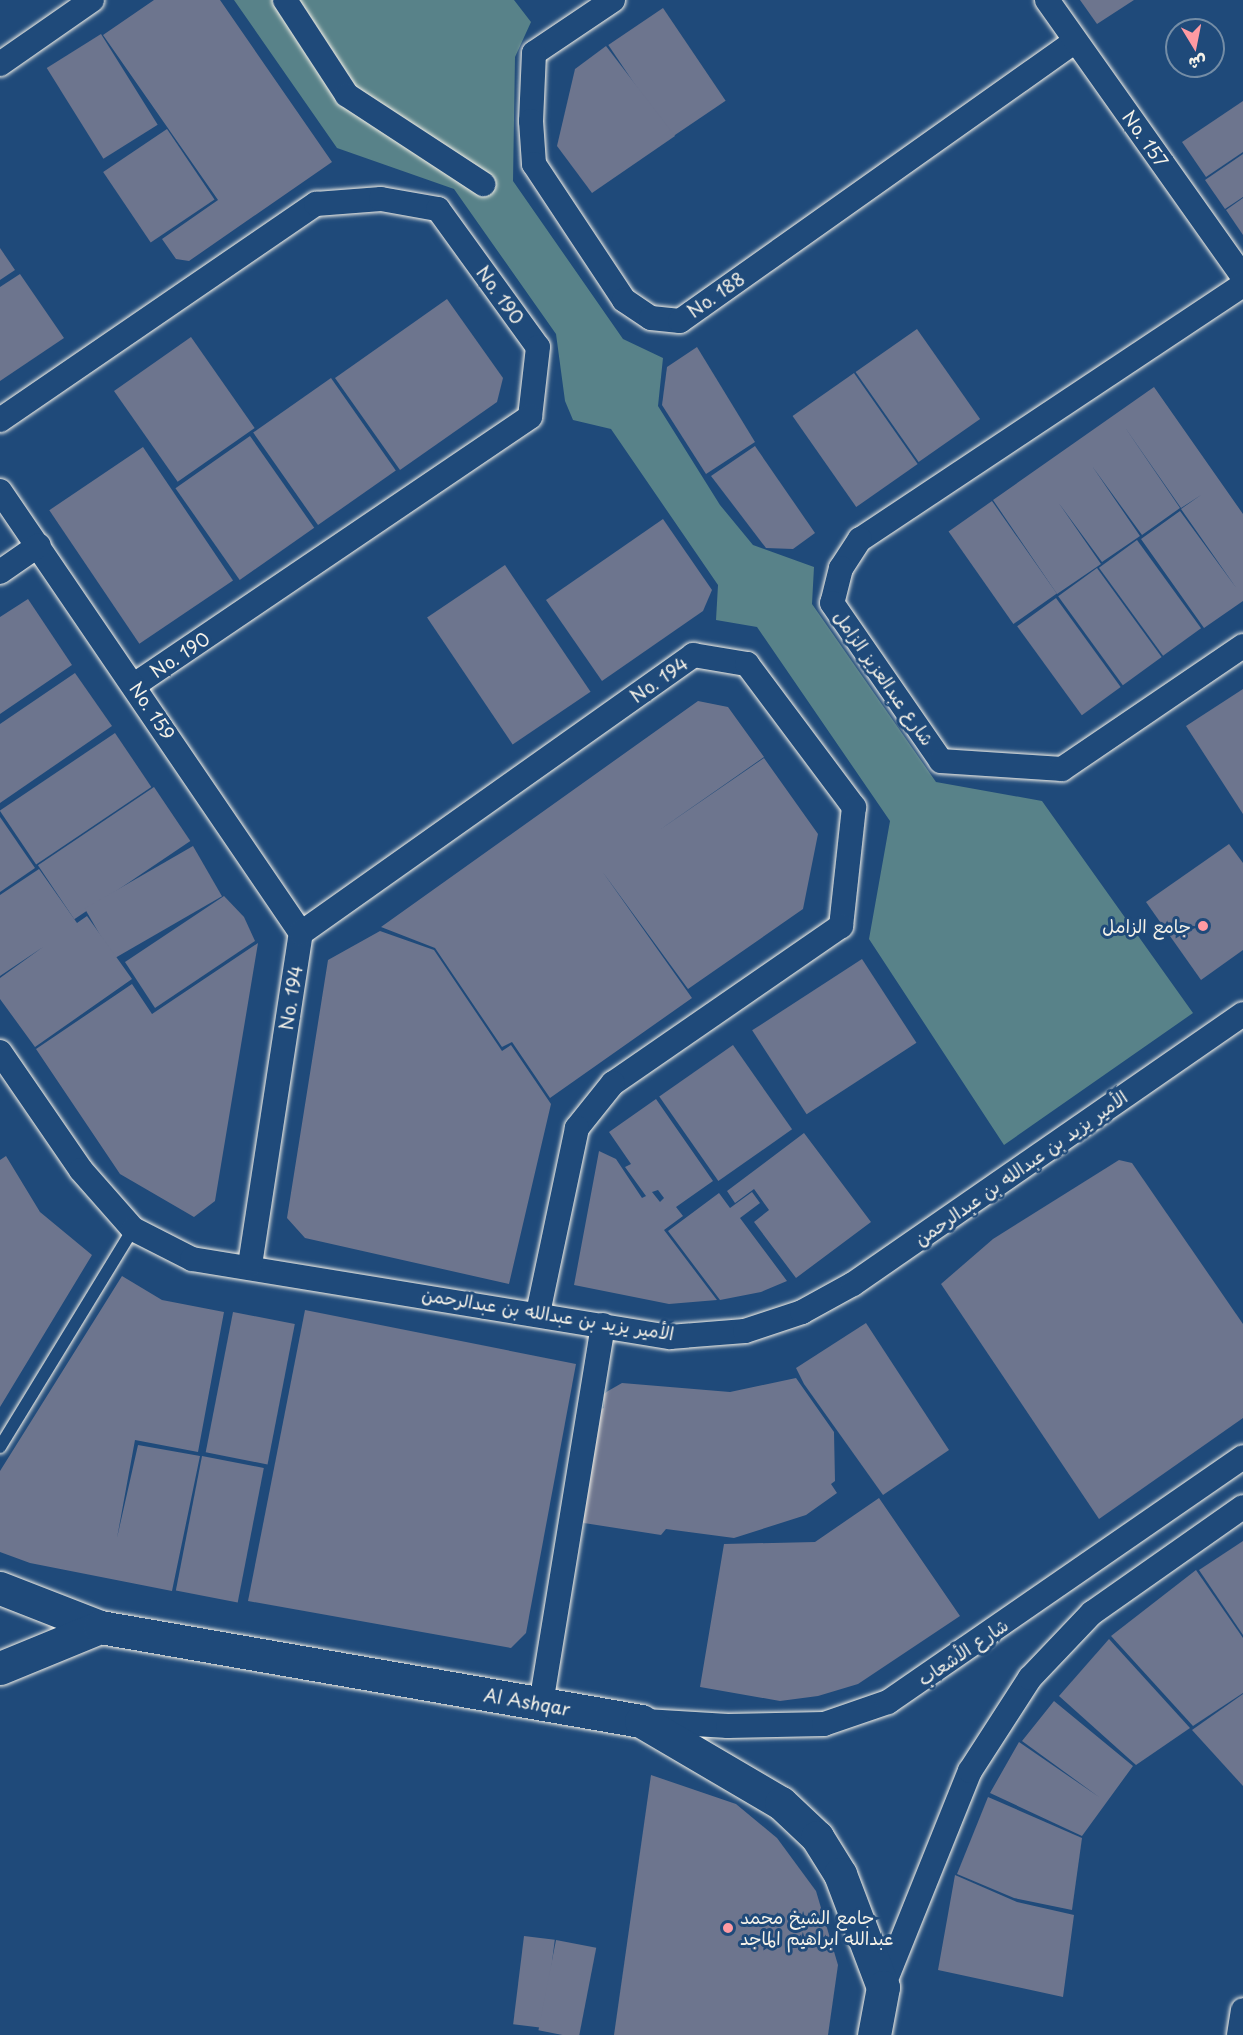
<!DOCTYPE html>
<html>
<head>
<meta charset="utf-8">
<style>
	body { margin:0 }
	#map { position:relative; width:1243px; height:2035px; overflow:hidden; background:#1f4a7a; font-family:"Playpen Sans","Playpen Sans Arabic",sans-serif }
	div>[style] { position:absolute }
	.green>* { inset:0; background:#588289 }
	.building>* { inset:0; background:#6d758e; transform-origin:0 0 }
	.roads { filter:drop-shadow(0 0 2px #f4f1e8) drop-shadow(0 0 2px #f4f1e8) }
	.lane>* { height:12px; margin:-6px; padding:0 6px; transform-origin:6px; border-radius:6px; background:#1f4a7a }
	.street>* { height:24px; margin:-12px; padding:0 12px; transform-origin:12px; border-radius:12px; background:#1f4a7a }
	.secondary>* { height:33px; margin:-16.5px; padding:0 16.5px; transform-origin:16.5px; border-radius:16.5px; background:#1f4a7a }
	.dots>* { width:16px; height:16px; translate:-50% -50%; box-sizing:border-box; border:3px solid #1f4a7a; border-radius:50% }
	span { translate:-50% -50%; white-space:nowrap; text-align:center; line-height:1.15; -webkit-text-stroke:6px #1f4a7a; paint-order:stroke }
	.street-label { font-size:18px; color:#f4f1e8 }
	.poi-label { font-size:18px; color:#f4f1e8 }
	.right { translate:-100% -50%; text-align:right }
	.left { translate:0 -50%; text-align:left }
	.north { position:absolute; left:1165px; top:18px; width:60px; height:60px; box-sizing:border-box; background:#1f4a7a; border:2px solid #748da6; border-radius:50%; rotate:170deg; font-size:16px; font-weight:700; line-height:24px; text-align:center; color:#f4f1e8 }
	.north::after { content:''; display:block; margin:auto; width:21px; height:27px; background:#ff9aa2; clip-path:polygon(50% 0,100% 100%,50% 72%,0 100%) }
</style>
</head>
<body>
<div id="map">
	<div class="green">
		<div style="clip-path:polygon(234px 0,514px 0,531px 22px,515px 57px,513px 181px,623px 339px,663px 358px,658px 406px,720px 505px,753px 545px,814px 567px,812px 604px,936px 782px,1042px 801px,1193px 1013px,1004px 1145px,869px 939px,890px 821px,757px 627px,716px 620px,718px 585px,611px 429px,573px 420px,565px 401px,556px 334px,454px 189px,337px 148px)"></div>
	</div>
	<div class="building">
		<div style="clip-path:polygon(154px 0,220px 0,332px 162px,189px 261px,176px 259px,162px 239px,218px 200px,103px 35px)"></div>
		<div style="clip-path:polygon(1080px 0,1134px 0,1097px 24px)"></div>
		<div style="left:663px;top:8px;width:112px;height:66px;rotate:56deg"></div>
		<div style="left:101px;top:34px;width:107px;height:64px;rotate:58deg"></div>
		<div style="clip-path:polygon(606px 46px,675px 136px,592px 193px,557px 146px,575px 69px)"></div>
		<div style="clip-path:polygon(1243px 101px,1243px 152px,1206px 177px,1182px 142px)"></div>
		<div style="left:167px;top:129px;width:85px;height:77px;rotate:56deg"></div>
		<div style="clip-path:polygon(1243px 154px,1243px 197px,1225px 209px,1205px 180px)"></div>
		<div style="clip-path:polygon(1243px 198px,1243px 235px,1226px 210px)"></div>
		<div style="clip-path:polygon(0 248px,15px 270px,0 280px)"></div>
		<div style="clip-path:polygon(20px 274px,64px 338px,0 381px,0 287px)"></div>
		<div style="clip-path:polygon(447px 299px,503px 378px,497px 402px,400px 470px,335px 378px)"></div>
		<div style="left:917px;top:329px;width:110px;height:75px;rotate:55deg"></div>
		<div style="left:191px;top:337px;width:111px;height:94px;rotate:55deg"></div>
		<div style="clip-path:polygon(697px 347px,755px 442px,706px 474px,662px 405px,667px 367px)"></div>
		<div style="left:854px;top:373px;width:111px;height:75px;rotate:55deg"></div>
		<div style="left:331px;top:378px;width:113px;height:95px;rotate:55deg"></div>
		<div style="clip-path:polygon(1154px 387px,1243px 514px,1243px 601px,1204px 628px,1141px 539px,1180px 511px,1237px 589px,1181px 509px,1201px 495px,1181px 508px,1124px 426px,1180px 508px,1142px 535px,1092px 466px,1140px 536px,1102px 562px,1058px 502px,1101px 564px,1057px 594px,993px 500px)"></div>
		<div style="left:250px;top:436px;width:112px;height:91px;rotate:55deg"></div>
		<div style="clip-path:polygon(755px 446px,815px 533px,793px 549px,766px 548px,711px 476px)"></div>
		<div style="left:143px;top:447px;width:161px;height:113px;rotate:56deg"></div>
		<div style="left:992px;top:501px;width:113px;height:53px;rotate:55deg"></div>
		<div style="clip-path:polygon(663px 519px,712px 590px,703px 611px,602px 681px,546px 600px)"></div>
		<div style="left:1137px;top:540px;width:109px;height:47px;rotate:54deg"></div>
		<div style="left:505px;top:565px;width:153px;height:94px;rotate:56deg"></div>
		<div style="left:1097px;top:568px;width:110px;height:48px;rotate:54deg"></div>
		<div style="left:1056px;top:598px;width:110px;height:48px;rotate:54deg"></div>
		<div style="clip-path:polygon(28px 599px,72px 665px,0 714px,0 617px)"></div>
		<div style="clip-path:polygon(75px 673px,112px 726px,0 803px,0 724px)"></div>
		<div style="clip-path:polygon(1243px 689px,1243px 814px,1186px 726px)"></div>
		<div style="clip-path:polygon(698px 701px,728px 707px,764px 757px,658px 831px,764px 758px,818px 834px,803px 909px,688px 989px,602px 871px,692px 998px,550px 1098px,512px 1042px,502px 1047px,435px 948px,381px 927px)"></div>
		<div style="left:115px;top:733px;width:65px;height:139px;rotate:56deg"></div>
		<div style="left:154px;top:787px;width:65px;height:140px;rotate:56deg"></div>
		<div style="clip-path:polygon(0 817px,35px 868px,0 892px)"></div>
		<div style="clip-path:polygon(1229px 844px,1243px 863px,1243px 950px,1201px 980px,1146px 902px)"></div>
		<div style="left:193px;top:846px;width:58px;height:125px;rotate:60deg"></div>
		<div style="clip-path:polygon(39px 869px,77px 923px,87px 916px,132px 979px,35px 1047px,0 999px,0 978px,43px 947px,0 976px,0 895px)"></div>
		<div style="clip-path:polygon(224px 896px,244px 917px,255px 941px,155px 1008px,125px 962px)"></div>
		<div style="clip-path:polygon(380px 931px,434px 950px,502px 1051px,511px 1045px,551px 1104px,509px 1284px,305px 1238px,287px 1218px,328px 960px)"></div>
		<div style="clip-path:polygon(258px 943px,215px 1201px,194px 1217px,120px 1174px,36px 1049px,132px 984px,152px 1014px)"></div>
		<div style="left:862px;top:959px;width:100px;height:131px;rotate:57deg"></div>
		<div style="left:733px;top:1045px;width:103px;height:90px;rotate:55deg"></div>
		<div style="clip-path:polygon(evenodd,656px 1099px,713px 1181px,676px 1207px,683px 1216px,664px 1230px,717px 1300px,669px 1304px,574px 1285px,599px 1151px,616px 1159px,642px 1198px,646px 1196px,625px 1167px,631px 1164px,609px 1132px,656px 1099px,658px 1190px,664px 1198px,660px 1202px,652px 1192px,658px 1190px)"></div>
		<div style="clip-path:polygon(804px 1133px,871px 1222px,796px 1278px,754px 1222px,769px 1210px,754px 1189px,735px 1203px,727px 1191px)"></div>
		<div style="clip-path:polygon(6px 1156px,40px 1212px,92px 1255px,0 1407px,0 1160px)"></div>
		<div style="clip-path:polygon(1119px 1160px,1132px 1163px,1243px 1324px,1243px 1418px,1099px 1519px,941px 1284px,993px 1239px)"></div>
		<div style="clip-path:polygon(752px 1192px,760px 1203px,740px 1218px,787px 1281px,761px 1292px,720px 1300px,668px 1231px,719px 1193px,730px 1208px)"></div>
		<div style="clip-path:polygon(122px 1276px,162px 1300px,224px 1312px,198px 1452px,135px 1440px,117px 1538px,138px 1445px,200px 1456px,172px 1591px,30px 1563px,0 1552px,0 1471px)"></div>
		<div style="clip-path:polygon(305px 1310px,576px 1364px,526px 1633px,511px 1648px,248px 1601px)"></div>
		<div style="left:233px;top:1312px;width:63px;height:143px;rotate:11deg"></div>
		<div style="clip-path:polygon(866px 1323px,949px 1450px,883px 1495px,804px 1384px,796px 1368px)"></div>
		<div style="clip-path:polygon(796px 1378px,834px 1432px,835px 1481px,831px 1484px,837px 1493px,806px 1515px,734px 1538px,666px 1529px,661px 1535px,571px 1521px,595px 1411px,604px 1408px,604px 1394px,608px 1391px,622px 1383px,730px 1392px)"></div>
		<div style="left:202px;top:1456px;width:63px;height:137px;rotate:11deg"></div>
		<div style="clip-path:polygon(879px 1498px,960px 1616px,858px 1684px,818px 1696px,780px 1701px,700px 1687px,724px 1544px,815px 1542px)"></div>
		<div style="clip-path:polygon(1243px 1541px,1243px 1635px,1199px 1570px)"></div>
		<div style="clip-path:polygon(1196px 1570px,1243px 1638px,1243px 1693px,1193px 1726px,1111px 1636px)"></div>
		<div style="clip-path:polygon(1109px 1639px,1190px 1728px,1136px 1765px,1059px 1696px)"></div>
		<div style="clip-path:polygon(1243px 1694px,1243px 1786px,1192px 1730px)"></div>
		<div style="clip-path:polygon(1054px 1701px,1133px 1766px,1082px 1836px,990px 1793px,1019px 1742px,1099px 1797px,1022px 1741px)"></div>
		<div style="clip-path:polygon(651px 1775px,736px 1804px,777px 1838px,816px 1891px,838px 1965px,828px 2035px,614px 2035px)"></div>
		<div style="clip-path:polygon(988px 1797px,1082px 1838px,1072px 1910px,1014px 1898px,957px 1874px)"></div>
		<div style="clip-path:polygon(955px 1875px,1017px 1902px,1074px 1915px,1063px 1997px,938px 1970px)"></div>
		<div style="left:524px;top:1936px;width:31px;height:89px;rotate:7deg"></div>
		<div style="left:556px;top:1940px;width:41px;height:92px;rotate:11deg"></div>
	</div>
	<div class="roads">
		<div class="lane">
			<div style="left:0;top:1447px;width:255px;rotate:-58.6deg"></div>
		</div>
		<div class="street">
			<div style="left:285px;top:0;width:113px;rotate:56.9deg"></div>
			<div style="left:347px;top:95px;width:163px;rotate:33.2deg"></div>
			<div style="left:613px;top:0;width:95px;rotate:146.1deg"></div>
			<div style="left:534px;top:53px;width:68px;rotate:92.5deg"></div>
			<div style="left:531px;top:121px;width:43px;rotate:86deg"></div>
			<div style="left:534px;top:164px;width:163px;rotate:56.5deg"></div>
			<div style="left:624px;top:300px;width:32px;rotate:34deg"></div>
			<div style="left:651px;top:318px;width:29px;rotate:6deg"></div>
			<div style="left:680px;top:321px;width:484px;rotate:-35.3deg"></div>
			<div style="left:1047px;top:0;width:339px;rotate:54.7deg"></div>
			<div style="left:0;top:64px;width:112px;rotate:-34.8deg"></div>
			<div style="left:1243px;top:285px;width:460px;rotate:146.4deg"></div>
			<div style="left:860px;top:539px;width:35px;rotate:123deg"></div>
			<div style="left:841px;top:568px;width:36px;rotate:104deg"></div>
			<div style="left:832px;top:603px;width:192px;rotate:55.4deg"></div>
			<div style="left:941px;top:761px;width:121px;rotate:3.8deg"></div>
			<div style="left:1062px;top:769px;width:219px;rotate:-34.2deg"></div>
			<div style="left:0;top:420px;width:383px;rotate:-34.4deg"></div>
			<div style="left:316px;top:204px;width:65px;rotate:-4.4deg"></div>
			<div style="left:381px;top:199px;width:58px;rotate:10deg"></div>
			<div style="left:438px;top:209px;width:170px;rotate:54.1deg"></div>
			<div style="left:538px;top:347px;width:70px;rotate:96.5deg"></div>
			<div style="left:530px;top:417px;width:478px;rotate:145.9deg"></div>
			<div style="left:0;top:491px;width:535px;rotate:55.75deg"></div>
			<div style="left:0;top:572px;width:47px;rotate:-34.7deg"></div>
			<div style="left:0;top:1052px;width:143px;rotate:55.5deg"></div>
			<div style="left:81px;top:1170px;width:79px;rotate:48.6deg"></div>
			<div style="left:133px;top:1229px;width:66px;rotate:27deg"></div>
			<div style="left:192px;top:1259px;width:484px;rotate:9.3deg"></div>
			<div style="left:670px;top:1337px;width:75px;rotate:-4.6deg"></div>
			<div style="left:745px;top:1331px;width:60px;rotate:-18.4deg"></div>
			<div style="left:802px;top:1312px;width:58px;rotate:-28.8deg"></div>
			<div style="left:853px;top:1284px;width:474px;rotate:-34.7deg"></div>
			<div style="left:250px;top:1265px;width:336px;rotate:-81.3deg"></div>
			<div style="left:301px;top:933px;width:481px;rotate:-35.3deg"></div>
			<div style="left:693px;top:655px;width:55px;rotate:9.5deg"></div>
			<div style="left:747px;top:664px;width:179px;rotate:53.2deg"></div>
			<div style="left:854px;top:807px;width:120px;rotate:96.2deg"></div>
			<div style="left:841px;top:926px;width:277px;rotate:145.4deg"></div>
			<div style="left:613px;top:1083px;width:58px;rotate:128.7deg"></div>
			<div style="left:577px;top:1128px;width:189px;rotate:101.9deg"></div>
			<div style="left:541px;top:1704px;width:384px;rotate:-80.7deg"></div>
			<div style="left:645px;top:1721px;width:83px;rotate:3.4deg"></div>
			<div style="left:728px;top:1726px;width:96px;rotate:-1.2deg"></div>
			<div style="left:824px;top:1724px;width:68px;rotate:-19deg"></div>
			<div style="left:888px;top:1702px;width:431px;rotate:-34.6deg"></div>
			<div style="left:883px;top:1987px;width:233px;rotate:-68.1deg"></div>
			<div style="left:970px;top:1771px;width:111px;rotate:-57.2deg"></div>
			<div style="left:1030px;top:1678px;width:90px;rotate:-46.4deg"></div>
			<div style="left:1092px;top:1613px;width:184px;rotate:-35.1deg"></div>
			<div style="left:1239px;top:2035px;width:25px;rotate:-81deg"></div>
		</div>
		<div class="secondary">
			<div style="left:0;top:1588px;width:107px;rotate:21.3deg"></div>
			<div style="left:0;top:1668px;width:108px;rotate:-22.3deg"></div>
			<div style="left:100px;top:1627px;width:549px;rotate:9.86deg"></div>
			<div style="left:641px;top:1721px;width:162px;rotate:30.4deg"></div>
			<div style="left:781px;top:1803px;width:50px;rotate:43.4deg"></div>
			<div style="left:817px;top:1837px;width:44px;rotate:58.1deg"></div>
			<div style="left:840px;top:1874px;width:121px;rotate:69.2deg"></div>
			<div style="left:883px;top:1987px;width:49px;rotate:100.6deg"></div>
		</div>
	</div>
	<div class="dots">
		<div style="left:1203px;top:926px;background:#ff9aa2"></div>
		<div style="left:728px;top:1928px;background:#ff9aa2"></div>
	</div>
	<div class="street-label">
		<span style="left:1145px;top:139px;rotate:55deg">No. 157</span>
		<span style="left:500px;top:295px;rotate:54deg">No. 190</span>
		<span style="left:716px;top:295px;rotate:-35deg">No. 188</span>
		<span style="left:180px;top:655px;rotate:-34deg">No. 190</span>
		<span style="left:884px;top:678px;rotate:55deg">شارع عبدالعزيز الزامل</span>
		<span style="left:659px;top:680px;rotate:-35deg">No. 194</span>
		<span style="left:152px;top:711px;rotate:56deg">No. 159</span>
		<span style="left:291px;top:998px;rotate:-81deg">No. 194</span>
		<span style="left:1021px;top:1168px;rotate:-35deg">الأمير يزيد بن عبدالله بن عبدالرحمن</span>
		<span style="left:548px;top:1314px;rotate:9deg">الأمير يزيد بن عبدالله بن عبدالرحمن</span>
		<span style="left:963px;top:1652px;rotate:-34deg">شارع الأشعاب</span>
		<span style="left:527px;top:1702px;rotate:10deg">Al Ashqar</span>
	</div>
	<div class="poi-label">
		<span class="right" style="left:1191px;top:926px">جامع الزامل</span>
		<span class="left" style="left:740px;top:1928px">جامع الشيخ محمد<br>عبدالله ابراهيم الماجد</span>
	</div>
	<div class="north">ش</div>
</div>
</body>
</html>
